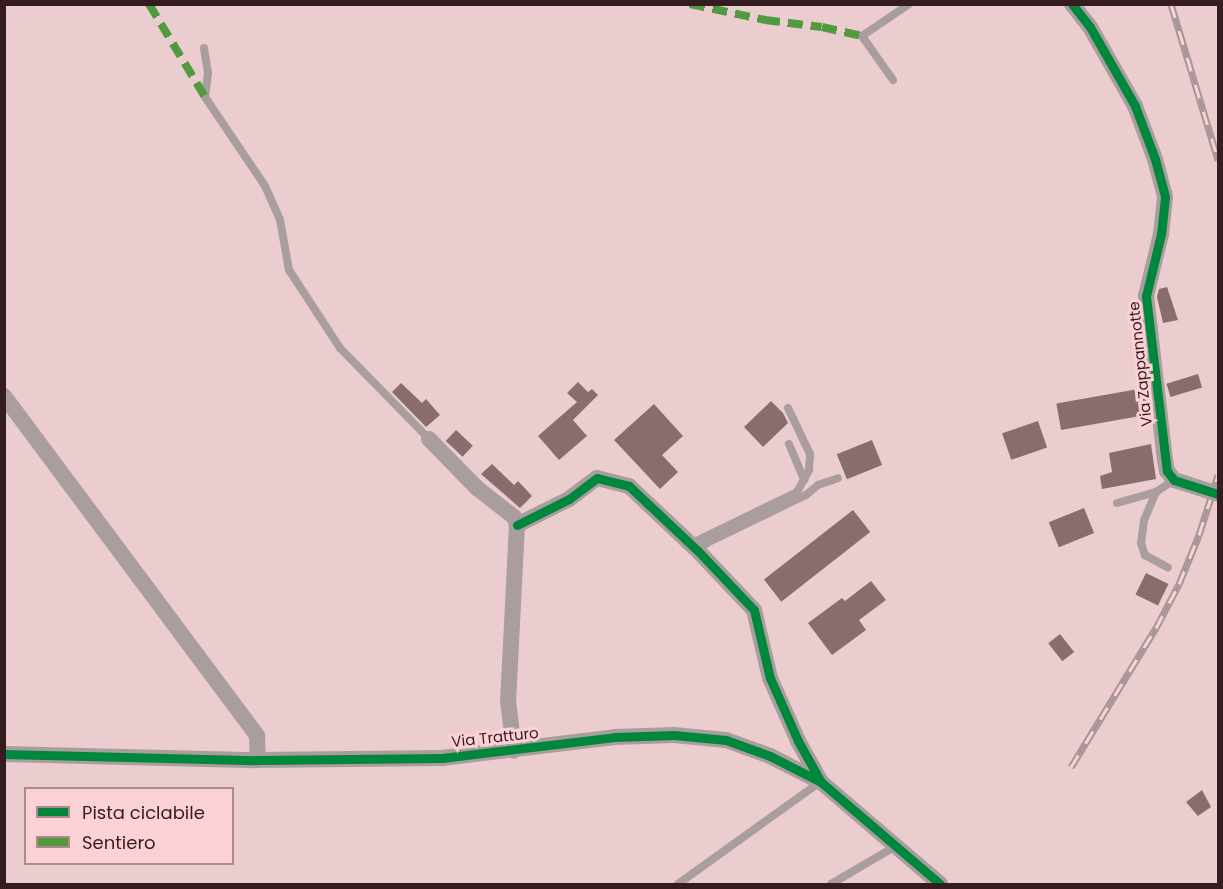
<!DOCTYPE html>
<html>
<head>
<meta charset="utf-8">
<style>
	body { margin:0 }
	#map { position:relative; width:1223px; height:889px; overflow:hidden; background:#ebcdd0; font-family:Poppins,sans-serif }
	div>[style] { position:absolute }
	.building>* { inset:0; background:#896c6c; transform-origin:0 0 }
	.service>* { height:8px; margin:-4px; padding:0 4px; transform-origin:4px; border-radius:4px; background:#aa9d9e }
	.minor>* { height:16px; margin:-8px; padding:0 8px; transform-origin:8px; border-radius:8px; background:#aa9d9e }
	.rail>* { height:7px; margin-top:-3.5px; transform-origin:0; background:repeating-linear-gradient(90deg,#fcd1d6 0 14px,#a69596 0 28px); box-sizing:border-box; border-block:2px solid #a69596 }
	.minor-bridge>* { height:16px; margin:-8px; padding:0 8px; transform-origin:8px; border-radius:8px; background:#aa9d9e }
	.quiet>* { height:8px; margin-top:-4px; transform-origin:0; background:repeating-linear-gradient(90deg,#519a3f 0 15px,transparent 0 23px) }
	.cycleway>* { height:9px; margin:-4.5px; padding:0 4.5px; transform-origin:4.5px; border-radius:4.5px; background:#00873e }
	span { translate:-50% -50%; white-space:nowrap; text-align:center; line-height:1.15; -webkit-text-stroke:6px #fcd1d6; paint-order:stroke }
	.street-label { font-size:15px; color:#351c20 }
	.frame { position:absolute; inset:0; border:6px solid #351c20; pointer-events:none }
	.legend { position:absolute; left:24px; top:787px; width:210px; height:78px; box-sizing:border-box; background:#fcd1d6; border:2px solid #ac898d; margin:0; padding:8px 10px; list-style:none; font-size:18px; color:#351c20 }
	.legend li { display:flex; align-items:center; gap:12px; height:30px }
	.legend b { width:30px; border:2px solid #ac898d }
</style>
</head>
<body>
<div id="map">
	<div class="building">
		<div style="clip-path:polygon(1167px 287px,1178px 320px,1163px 323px,1157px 297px,1159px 289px)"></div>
		<div style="left:1198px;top:374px;width:14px;height:33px;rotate:73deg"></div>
		<div style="clip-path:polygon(578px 382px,588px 392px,592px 389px,598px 395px,573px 420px,587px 436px,559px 460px,538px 436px,577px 402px,567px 393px)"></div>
		<div style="clip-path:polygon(401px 383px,422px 403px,426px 399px,440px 415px,426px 427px,392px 392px)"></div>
		<div style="left:1144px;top:388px;width:27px;height:89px;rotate:80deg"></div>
		<div style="clip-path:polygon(771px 401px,783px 413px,788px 423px,763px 447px,744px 427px)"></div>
		<div style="clip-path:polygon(654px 404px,683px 436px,662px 455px,678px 472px,660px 489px,614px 440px)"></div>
		<div style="left:1038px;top:421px;width:28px;height:38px;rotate:71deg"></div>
		<div style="left:456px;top:430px;width:23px;height:15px;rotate:43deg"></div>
		<div style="left:872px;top:440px;width:27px;height:38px;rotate:68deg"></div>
		<div style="clip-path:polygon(1151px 444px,1156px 479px,1102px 489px,1100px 476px,1112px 472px,1109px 453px)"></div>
		<div style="clip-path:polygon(492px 464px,514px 485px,518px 481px,532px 496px,520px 508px,481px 474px)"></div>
		<div style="left:1084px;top:508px;width:27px;height:38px;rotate:68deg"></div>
		<div style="left:853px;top:510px;width:28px;height:113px;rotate:52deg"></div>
		<div style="left:1146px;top:573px;width:25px;height:24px;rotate:26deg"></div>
		<div style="clip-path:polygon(871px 581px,886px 600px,859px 620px,866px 630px,832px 655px,808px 623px,842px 598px,845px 601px)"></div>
		<div style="left:1060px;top:634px;width:23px;height:15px;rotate:52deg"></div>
		<div style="clip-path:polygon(1202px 790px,1211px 807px,1198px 816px,1186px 802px)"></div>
	</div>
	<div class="service">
		<div style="left:204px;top:48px;width:25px;rotate:81deg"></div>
		<div style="left:208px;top:73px;width:24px;rotate:97deg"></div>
		<div style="left:205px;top:97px;width:107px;rotate:56deg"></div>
		<div style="left:265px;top:186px;width:37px;rotate:66deg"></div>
		<div style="left:280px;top:220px;width:51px;rotate:79.8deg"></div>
		<div style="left:289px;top:270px;width:93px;rotate:56.8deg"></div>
		<div style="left:340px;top:348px;width:127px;rotate:45.6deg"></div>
		<div style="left:893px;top:80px;width:54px;rotate:-125.2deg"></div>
		<div style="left:862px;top:36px;width:57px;rotate:-34.2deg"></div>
		<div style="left:789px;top:444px;width:39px;rotate:67deg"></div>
		<div style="left:1156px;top:492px;width:30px;rotate:113deg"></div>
		<div style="left:1144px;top:520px;width:23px;rotate:97deg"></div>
		<div style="left:1141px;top:543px;width:13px;rotate:72deg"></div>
		<div style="left:1145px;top:555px;width:26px;rotate:29deg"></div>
		<div style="left:1117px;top:503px;width:41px;rotate:-15.8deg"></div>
		<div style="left:1156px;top:492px;width:22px;rotate:-34deg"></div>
		<div style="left:690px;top:544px;width:119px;rotate:-25.9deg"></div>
		<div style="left:797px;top:492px;width:25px;rotate:-61deg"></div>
		<div style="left:809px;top:470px;width:16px;rotate:-86deg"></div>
		<div style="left:810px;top:454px;width:51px;rotate:-115.6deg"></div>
		<div style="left:698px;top:551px;width:12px;rotate:-42deg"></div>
		<div style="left:707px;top:543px;width:110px;rotate:-25.9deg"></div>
		<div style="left:806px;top:495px;width:16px;rotate:-40deg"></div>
		<div style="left:818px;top:485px;width:21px;rotate:-19deg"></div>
		<div style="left:678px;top:884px;width:175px;rotate:-35.7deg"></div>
		<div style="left:831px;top:884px;width:75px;rotate:-30.3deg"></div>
	</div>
	<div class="minor">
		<div style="left:1072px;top:4px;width:29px;rotate:52deg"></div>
		<div style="left:1090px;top:27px;width:91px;rotate:60.3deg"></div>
		<div style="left:1135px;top:106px;width:57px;rotate:69.3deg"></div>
		<div style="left:1155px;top:159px;width:39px;rotate:75deg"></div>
		<div style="left:1165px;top:197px;width:37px;rotate:96deg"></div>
		<div style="left:1161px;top:234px;width:64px;rotate:103.6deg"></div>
		<div style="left:1146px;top:296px;width:165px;rotate:83.4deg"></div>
		<div style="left:1165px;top:460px;width:11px;rotate:80deg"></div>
		<div style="left:1167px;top:471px;width:11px;rotate:52deg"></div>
		<div style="left:1174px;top:480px;width:10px;rotate:17deg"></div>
		<div style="left:4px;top:396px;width:424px;rotate:53.3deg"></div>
		<div style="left:257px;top:736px;width:24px;rotate:88deg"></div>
		<div style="left:429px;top:439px;width:69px;rotate:45.6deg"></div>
		<div style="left:477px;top:488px;width:47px;rotate:38.1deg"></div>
		<div style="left:514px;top:517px;width:9px;rotate:69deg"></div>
		<div style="left:517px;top:525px;width:175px;rotate:92.9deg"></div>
		<div style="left:508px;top:700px;width:51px;rotate:83.3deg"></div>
		<div style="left:517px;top:525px;width:58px;rotate:-26.6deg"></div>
		<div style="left:569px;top:499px;width:35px;rotate:-37deg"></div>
		<div style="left:597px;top:478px;width:33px;rotate:14deg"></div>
		<div style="left:629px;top:486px;width:95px;rotate:43.3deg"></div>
		<div style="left:698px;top:551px;width:81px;rotate:46.5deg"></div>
		<div style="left:754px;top:610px;width:70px;rotate:76.8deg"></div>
		<div style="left:770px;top:678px;width:69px;rotate:66deg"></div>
		<div style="left:798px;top:741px;width:47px;rotate:60.7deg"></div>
		<div style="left:4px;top:754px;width:254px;rotate:1.4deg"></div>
		<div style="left:258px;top:760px;width:184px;rotate:-0.6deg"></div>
		<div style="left:442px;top:758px;width:174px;rotate:-6.9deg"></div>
		<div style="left:615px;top:737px;width:59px;rotate:-1.9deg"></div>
		<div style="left:674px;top:735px;width:52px;rotate:5.5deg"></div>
		<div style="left:726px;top:740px;width:47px;rotate:20deg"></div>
		<div style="left:770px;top:756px;width:57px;rotate:27deg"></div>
		<div style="left:821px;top:782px;width:157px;rotate:40.6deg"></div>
	</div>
	<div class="rail">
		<div style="left:1171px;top:4px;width:163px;rotate:73.2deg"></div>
		<div style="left:1071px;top:767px;width:163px;rotate:-58.6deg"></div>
		<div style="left:1156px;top:628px;width:50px;rotate:-62.4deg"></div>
		<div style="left:1179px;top:584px;width:53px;rotate:-67.8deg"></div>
		<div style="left:1199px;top:535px;width:63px;rotate:-72.4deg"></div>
	</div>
	<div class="minor-bridge">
		<div style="left:1184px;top:483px;width:36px;rotate:18deg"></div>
	</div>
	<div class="quiet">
		<div style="left:149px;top:4px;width:109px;rotate:58.9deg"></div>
		<div style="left:690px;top:4px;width:77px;rotate:12deg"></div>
		<div style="left:765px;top:20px;width:57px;rotate:7deg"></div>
		<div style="left:822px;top:27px;width:41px;rotate:12.7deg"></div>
	</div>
	<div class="cycleway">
		<div style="left:1072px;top:4px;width:29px;rotate:52deg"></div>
		<div style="left:1090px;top:27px;width:91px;rotate:60.3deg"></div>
		<div style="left:1135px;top:106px;width:57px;rotate:69.3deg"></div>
		<div style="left:1155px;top:159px;width:39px;rotate:75deg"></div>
		<div style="left:1165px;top:197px;width:37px;rotate:96deg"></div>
		<div style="left:1161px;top:234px;width:64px;rotate:103.6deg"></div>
		<div style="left:1146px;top:296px;width:176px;rotate:83.2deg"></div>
		<div style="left:1167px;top:471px;width:11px;rotate:52deg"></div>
		<div style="left:1174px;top:480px;width:46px;rotate:17.7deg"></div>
		<div style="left:517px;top:525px;width:58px;rotate:-26.6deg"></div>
		<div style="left:569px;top:499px;width:35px;rotate:-37deg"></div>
		<div style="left:597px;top:478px;width:33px;rotate:14deg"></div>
		<div style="left:629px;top:486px;width:95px;rotate:43.3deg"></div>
		<div style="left:698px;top:551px;width:81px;rotate:46.5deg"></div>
		<div style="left:754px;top:610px;width:70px;rotate:76.8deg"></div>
		<div style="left:770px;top:678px;width:69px;rotate:66deg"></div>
		<div style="left:798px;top:741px;width:47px;rotate:60.7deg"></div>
		<div style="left:4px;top:754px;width:254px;rotate:1.4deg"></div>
		<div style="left:258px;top:760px;width:184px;rotate:-0.6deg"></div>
		<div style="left:442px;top:758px;width:174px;rotate:-6.9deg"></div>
		<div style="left:615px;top:737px;width:59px;rotate:-1.9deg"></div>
		<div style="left:674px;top:735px;width:52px;rotate:5.5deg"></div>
		<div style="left:726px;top:740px;width:47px;rotate:20deg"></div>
		<div style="left:770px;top:756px;width:57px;rotate:27deg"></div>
		<div style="left:821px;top:782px;width:157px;rotate:40.6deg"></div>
	</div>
	<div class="street-label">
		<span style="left:1140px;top:364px;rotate:-96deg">Via Zappannotte</span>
		<span style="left:495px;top:737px;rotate:-6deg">Via Tratturo</span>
	</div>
	<div class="frame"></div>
	<ul class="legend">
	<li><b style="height:8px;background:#00873e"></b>Pista ciclabile</li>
	<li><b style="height:8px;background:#519a3f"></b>Sentiero</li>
	</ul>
</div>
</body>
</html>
